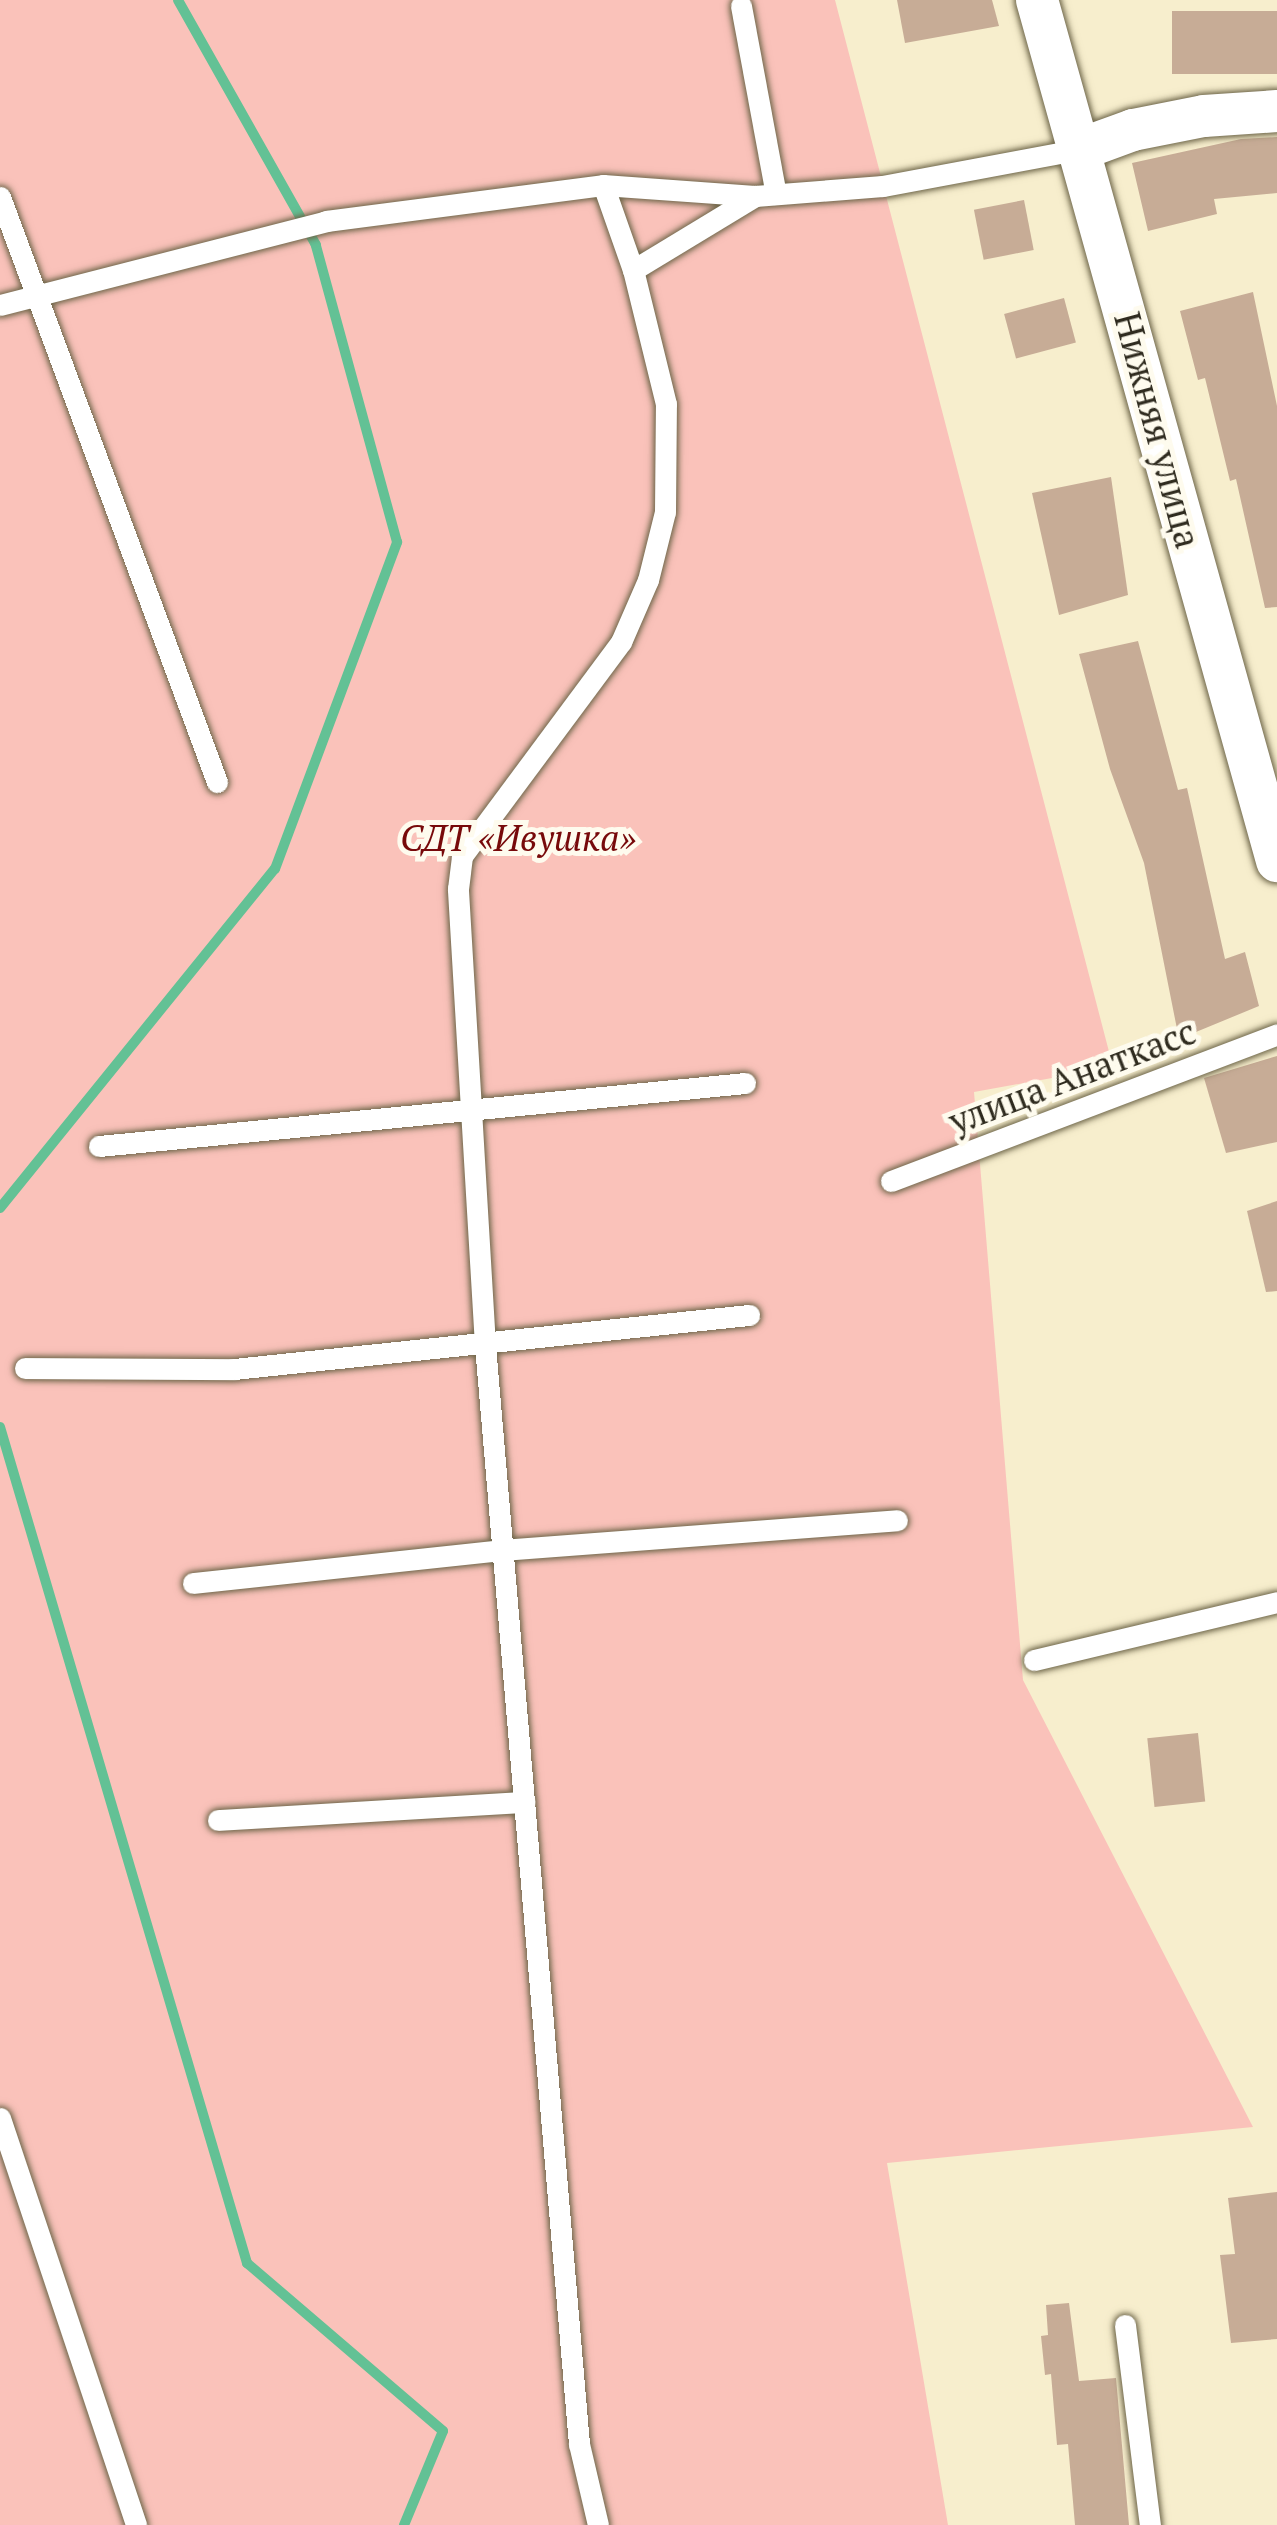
<!DOCTYPE html>
<html>
<head>
<meta charset="utf-8">
<style>
	body { margin:0 }
	#map { position:relative; width:1277px; height:2525px; overflow:hidden; background:#f7eecd; font-family:"PT Serif",serif }
	div>[style] { position:absolute }
	.green>* { inset:0; background:#fac2ba }
	.stream>* { height:10px; margin:-5px; padding:0 5px; transform-origin:5px; border-radius:5px; background:#63c195 }
	.building>* { inset:0; background:#c7ac96; transform-origin:0 0 }
	.roads { filter:drop-shadow(0 0 3px #6d6548) drop-shadow(0 0 3px #6d6548) }
	.lane>* { height:21px; margin:-10.5px; padding:0 10.5px; transform-origin:10.5px; border-radius:10.5px; background:#fff }
	.street>* { height:42px; margin:-21px; padding:0 21px; transform-origin:21px; border-radius:21px; background:#fff }
	span { translate:-50% -50%; white-space:nowrap; text-align:center; line-height:1.15; -webkit-text-stroke:10px #fefbee; paint-order:stroke }
	.street-label { font-size:36px; color:#2f2b1f }
	.park-label { font-size:36px; color:#77090a; font-style:italic }
</style>
</head>
<body>
<div id="map">
	<div class="green">
		<div style="clip-path:polygon(0 0,835px 0,1113px 1067px,974px 1092px,1023px 1680px,1253px 2127px,887px 2163px,948px 2525px,0 2525px)"></div>
	</div>
	<div class="stream">
		<div style="left:0;top:1208px;width:437px;rotate:-51deg"></div>
		<div style="left:275px;top:869px;width:349px;rotate:-69.5deg"></div>
		<div style="left:397px;top:542px;width:308px;rotate:-105.3deg"></div>
		<div style="left:316px;top:245px;width:281px;rotate:-119.4deg"></div>
		<div style="left:0;top:1427px;width:872px;rotate:73.54deg"></div>
		<div style="left:247px;top:2263px;width:258px;rotate:40.6deg"></div>
		<div style="left:443px;top:2431px;width:102px;rotate:112.5deg"></div>
	</div>
	<div class="building">
		<div style="clip-path:polygon(897px 0,992px 0,999px 26px,905px 43px)"></div>
		<div style="left:1277px;top:11px;width:63px;height:105px;rotate:90deg"></div>
		<div style="clip-path:polygon(1277px 137px,1277px 193px,1214px 199px,1217px 214px,1148px 231px,1132px 163px,1241px 139px)"></div>
		<div style="left:1024px;top:200px;width:51px;height:51px;rotate:79deg"></div>
		<div style="clip-path:polygon(1253px 292px,1277px 406px,1277px 607px,1265px 608px,1236px 479px,1230px 481px,1205px 378px,1198px 380px,1180px 311px)"></div>
		<div style="left:1064px;top:298px;width:46px;height:62px;rotate:75deg"></div>
		<div style="clip-path:polygon(1111px 477px,1128px 595px,1059px 615px,1032px 493px)"></div>
		<div style="clip-path:polygon(1138px 641px,1178px 790px,1187px 788px,1225px 959px,1245px 952px,1259px 1006px,1179px 1039px,1144px 863px,1110px 769px,1079px 654px)"></div>
		<div style="clip-path:polygon(1277px 1056px,1277px 1142px,1226px 1153px,1204px 1078px)"></div>
		<div style="clip-path:polygon(1277px 1201px,1277px 1291px,1266px 1292px,1247px 1211px)"></div>
		<div style="left:1198px;top:1733px;width:69px;height:51px;rotate:84deg"></div>
		<div style="clip-path:polygon(1277px 2192px,1277px 2339px,1231px 2343px,1220px 2255px,1235px 2254px,1228px 2198px)"></div>
		<div style="clip-path:polygon(1069px 2303px,1079px 2381px,1116px 2378px,1129px 2525px,1075px 2525px,1068px 2444px,1057px 2445px,1051px 2374px,1045px 2375px,1041px 2336px,1048px 2335px,1046px 2305px)"></div>
	</div>
	<div class="roads">
		<div class="lane">
			<div style="left:741px;top:6px;width:191px;rotate:79.5deg"></div>
			<div style="left:0;top:197px;width:624px;rotate:69.65deg"></div>
			<div style="left:633px;top:270px;width:143px;rotate:-31.2deg"></div>
			<div style="left:0;top:305px;width:337px;rotate:-14.4deg"></div>
			<div style="left:326px;top:221px;width:279px;rotate:-7.4deg"></div>
			<div style="left:603px;top:185px;width:152px;rotate:4.1deg"></div>
			<div style="left:755px;top:196px;width:128px;rotate:-4.5deg"></div>
			<div style="left:883px;top:186px;width:201px;rotate:-10.6deg"></div>
			<div style="left:99px;top:1146px;width:649px;rotate:-5.57deg"></div>
			<div style="left:891px;top:1181px;width:413px;rotate:-20.8deg"></div>
			<div style="left:25px;top:1368px;width:209px;rotate:0.3deg"></div>
			<div style="left:234px;top:1369px;width:518px;rotate:-5.99deg"></div>
			<div style="left:193px;top:1583px;width:311px;rotate:-6.1deg"></div>
			<div style="left:502px;top:1550px;width:396px;rotate:-4.3deg"></div>
			<div style="left:1034px;top:1660px;width:250px;rotate:-13.4deg"></div>
			<div style="left:218px;top:1820px;width:307px;rotate:-3.4deg"></div>
			<div style="left:0;top:2118px;width:429px;rotate:71.5deg"></div>
			<div style="left:1125px;top:2325px;width:202px;rotate:82.9deg"></div>
			<div style="left:598px;top:2525px;width:83px;rotate:-103.2deg"></div>
			<div style="left:579px;top:2444px;width:1103px;rotate:-94.89deg"></div>
			<div style="left:485px;top:1345px;width:457px;rotate:-93.4deg"></div>
			<div style="left:458px;top:889px;width:33px;rotate:-83deg"></div>
			<div style="left:462px;top:856px;width:267px;rotate:-53.4deg"></div>
			<div style="left:621px;top:642px;width:68px;rotate:-66.5deg"></div>
			<div style="left:648px;top:580px;width:70px;rotate:-76deg"></div>
			<div style="left:665px;top:512px;width:108px;rotate:-89.5deg"></div>
			<div style="left:666px;top:404px;width:138px;rotate:-103.8deg"></div>
			<div style="left:633px;top:270px;width:90px;rotate:-109.4deg"></div>
		</div>
		<div class="street">
			<div style="left:1037px;top:0;width:894px;rotate:74.42deg"></div>
			<div style="left:1081px;top:149px;width:55px;rotate:-20.1deg"></div>
			<div style="left:1133px;top:130px;width:72px;rotate:-11.2deg"></div>
			<div style="left:1204px;top:116px;width:73px;rotate:-3.9deg"></div>
		</div>
	</div>
	<div class="street-label">
		<span style="left:1158px;top:430px;rotate:75deg">Нижняя улица</span>
		<span style="left:1072px;top:1076px;rotate:-21deg">улица Анаткасс</span>
	</div>
	<div class="park-label">
		<span style="left:518px;top:838px">СДТ «Ивушка»</span>
	</div>
</div>
</body>
</html>
